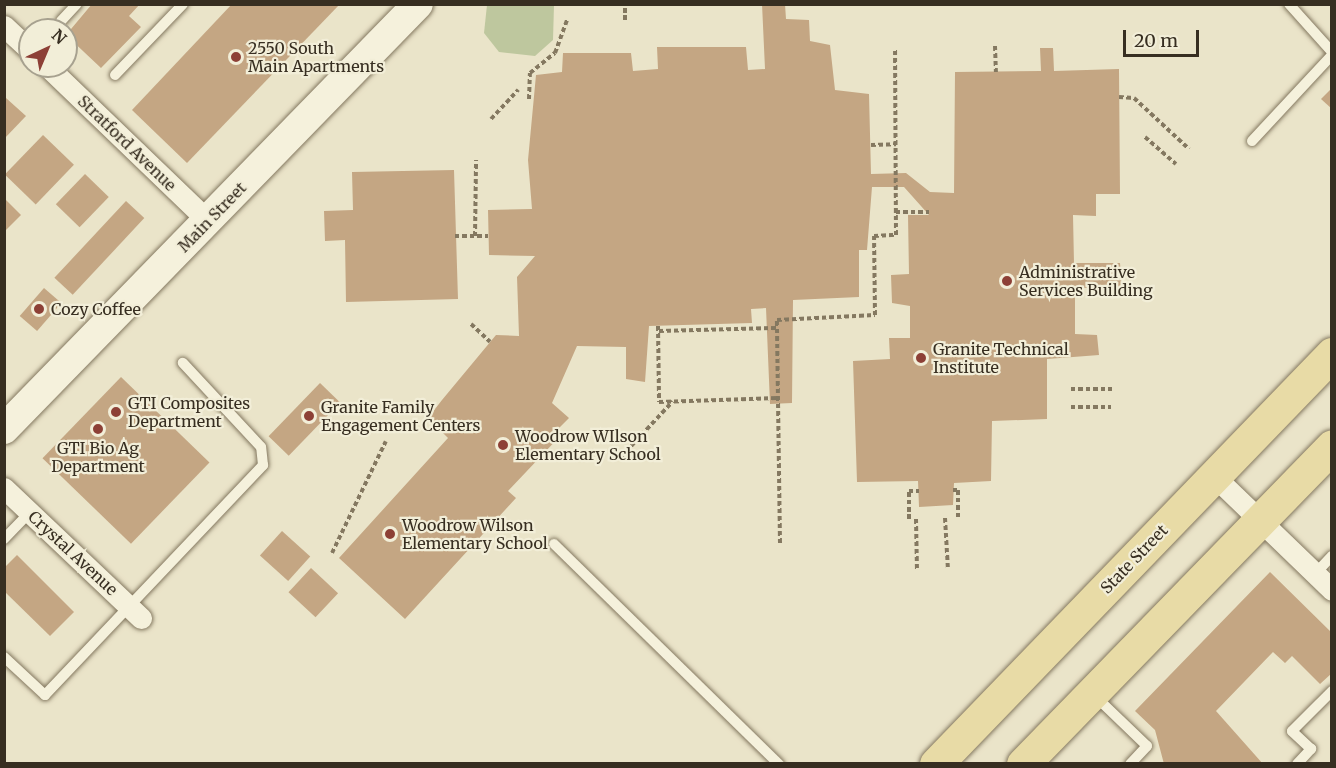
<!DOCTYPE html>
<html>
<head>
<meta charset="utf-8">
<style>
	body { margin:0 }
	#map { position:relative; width:1336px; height:768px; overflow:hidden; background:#eae4c9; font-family:Merriweather,serif }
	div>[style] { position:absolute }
	.green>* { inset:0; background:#bec79e }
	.building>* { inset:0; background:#c4a683; transform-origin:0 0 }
	.path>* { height:4px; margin-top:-2px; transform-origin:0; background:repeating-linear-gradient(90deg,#847860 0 4.5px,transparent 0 7.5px) }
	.roads { filter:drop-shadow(0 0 2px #847860) drop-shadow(0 0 2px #847860) }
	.lane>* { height:10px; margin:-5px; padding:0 5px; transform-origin:5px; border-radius:5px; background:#f5f1dc }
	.street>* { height:21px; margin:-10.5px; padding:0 10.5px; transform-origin:10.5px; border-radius:10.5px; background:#f5f1dc }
	.secondary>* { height:30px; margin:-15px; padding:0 15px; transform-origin:15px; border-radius:15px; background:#f5f1dc }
	.primary>* { height:33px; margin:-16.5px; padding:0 16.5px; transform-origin:16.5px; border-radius:16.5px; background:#e8dba6 }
	.dots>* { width:16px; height:16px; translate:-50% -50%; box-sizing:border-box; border:3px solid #f2eed8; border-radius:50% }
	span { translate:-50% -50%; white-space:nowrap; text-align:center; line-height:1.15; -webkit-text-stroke:4.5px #f2eed8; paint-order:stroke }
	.poi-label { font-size:16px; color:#372e21 }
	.left { translate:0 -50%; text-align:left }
	.street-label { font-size:16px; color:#372e21 }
	.frame { position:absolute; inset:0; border:6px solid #372e21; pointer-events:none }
	.north { position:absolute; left:18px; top:18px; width:60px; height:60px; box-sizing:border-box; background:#f2eed8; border:2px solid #a7a18f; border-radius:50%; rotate:44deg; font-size:16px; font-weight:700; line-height:24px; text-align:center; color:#372e21 }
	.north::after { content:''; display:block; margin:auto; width:21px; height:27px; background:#8d4036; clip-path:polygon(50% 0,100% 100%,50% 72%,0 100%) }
	.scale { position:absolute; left:1123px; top:30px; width:76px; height:27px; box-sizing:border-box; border:3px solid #372e21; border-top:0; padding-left:8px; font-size:18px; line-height:21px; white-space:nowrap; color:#372e21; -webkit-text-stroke:4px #f2eed8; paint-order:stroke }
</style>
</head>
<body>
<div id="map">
	<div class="green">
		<div style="clip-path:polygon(487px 5px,554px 5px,553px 40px,535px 56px,499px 52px,484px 33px)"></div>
	</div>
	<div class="building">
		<div style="clip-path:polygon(92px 4px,140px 4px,129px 16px,141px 27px,101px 68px,66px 35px)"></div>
		<div style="clip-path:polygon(232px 4px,340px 4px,187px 163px,132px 110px)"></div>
		<div style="clip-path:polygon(762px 4px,785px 4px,786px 19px,809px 20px,810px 41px,830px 45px,835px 90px,869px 94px,871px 174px,906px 173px,930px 192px,954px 193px,955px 72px,1041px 71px,1040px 48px,1053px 48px,1054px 71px,1119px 69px,1120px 194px,1096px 194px,1096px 216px,1073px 215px,1074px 263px,1120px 263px,1122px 287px,1075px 288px,1075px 334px,1097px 335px,1099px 355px,1047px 359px,1047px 419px,992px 421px,991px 481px,954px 483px,953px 505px,919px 507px,918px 481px,857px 482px,853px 361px,890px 359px,889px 338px,910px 338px,910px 306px,892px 303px,891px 275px,909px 274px,908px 215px,929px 215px,904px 187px,872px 187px,867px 250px,859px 250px,859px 297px,793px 300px,792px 403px,770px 404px,766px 308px,751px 309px,752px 323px,649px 326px,645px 382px,626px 379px,626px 347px,577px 346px,552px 403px,569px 418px,557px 430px,562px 434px,508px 491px,516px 498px,405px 619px,339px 558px,448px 438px,428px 418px,442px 400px,496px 335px,519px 336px,517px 277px,535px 256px,489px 255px,488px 210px,532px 209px,528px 160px,536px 75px,562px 72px,563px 53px,631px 53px,633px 71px,658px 69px,657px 47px,746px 47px,748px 70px,765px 69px)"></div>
		<div style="clip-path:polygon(1332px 88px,1332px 109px,1321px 99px)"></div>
		<div style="clip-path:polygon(6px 98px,26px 116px,4px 139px,4px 100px)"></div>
		<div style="left:43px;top:135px;width:43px;height:55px;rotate:44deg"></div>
		<div style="clip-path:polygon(454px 170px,458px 299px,346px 302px,345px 240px,325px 241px,324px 211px,353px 210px,352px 172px)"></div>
		<div style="left:85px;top:174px;width:33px;height:42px;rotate:44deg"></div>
		<div style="clip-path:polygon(4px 198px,21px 215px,4px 232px)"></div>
		<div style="left:126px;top:201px;width:25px;height:105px;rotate:43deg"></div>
		<div style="left:44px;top:288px;width:23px;height:37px;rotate:41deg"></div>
		<div style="left:121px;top:377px;width:123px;height:113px;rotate:44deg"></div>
		<div style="left:320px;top:383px;width:28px;height:74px;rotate:44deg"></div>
		<div style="left:282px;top:531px;width:38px;height:33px;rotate:42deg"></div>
		<div style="clip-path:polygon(17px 555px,74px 612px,50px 636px,4px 591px,4px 568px)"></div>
		<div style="left:311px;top:568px;width:37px;height:33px;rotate:43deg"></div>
		<div style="clip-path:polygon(1270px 572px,1332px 633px,1332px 673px,1320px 684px,1292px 656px,1285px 663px,1273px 652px,1216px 711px,1263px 764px,1164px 764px,1155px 730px,1135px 711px)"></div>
	</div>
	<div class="path">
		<div style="left:625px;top:20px;width:16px;rotate:-90deg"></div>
		<div style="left:995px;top:46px;width:26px;rotate:88deg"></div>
		<div style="left:1148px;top:47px;width:9px;rotate:-49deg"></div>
		<div style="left:1119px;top:97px;width:15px;rotate:4deg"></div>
		<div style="left:1134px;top:98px;width:75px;rotate:42.8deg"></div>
		<div style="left:529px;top:99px;width:26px;rotate:-88deg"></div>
		<div style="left:530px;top:73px;width:32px;rotate:-39deg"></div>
		<div style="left:555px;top:53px;width:35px;rotate:-70deg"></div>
		<div style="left:491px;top:119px;width:40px;rotate:-47deg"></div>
		<div style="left:1145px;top:137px;width:41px;rotate:41.1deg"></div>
		<div style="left:871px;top:145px;width:25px;rotate:-2deg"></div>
		<div style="left:896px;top:212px;width:33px"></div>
		<div style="left:455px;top:236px;width:33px"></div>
		<div style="left:475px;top:236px;width:76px;rotate:-89.2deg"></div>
		<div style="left:471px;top:324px;width:26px;rotate:43deg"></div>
		<div style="left:658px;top:326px;width:76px;rotate:89.2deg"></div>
		<div style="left:659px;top:402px;width:119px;rotate:-1.9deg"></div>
		<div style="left:659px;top:331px;width:118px;rotate:-1.5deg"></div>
		<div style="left:1071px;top:389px;width:41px"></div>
		<div style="left:1071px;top:407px;width:40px"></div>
		<div style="left:621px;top:457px;width:76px;rotate:-47.1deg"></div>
		<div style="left:953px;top:490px;width:5px"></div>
		<div style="left:958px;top:490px;width:27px;rotate:90deg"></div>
		<div style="left:945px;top:518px;width:52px;rotate:86.7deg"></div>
		<div style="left:909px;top:519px;width:28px;rotate:-90deg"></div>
		<div style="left:909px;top:491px;width:10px"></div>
		<div style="left:916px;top:519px;width:50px;rotate:88.9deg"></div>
		<div style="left:780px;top:543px;width:223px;rotate:-90.8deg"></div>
		<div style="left:777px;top:320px;width:98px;rotate:-2.9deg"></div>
		<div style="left:875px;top:315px;width:79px;rotate:-90.7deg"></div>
		<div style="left:874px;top:236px;width:22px;rotate:-3deg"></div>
		<div style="left:896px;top:235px;width:187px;rotate:-90.3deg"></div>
		<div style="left:332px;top:553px;width:124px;rotate:-64.3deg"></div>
	</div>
	<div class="roads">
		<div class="lane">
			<div style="left:1289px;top:4px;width:64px;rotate:48.1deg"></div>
			<div style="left:61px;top:21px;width:23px;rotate:-47deg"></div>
			<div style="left:115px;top:75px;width:98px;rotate:-46.2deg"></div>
			<div style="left:1252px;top:141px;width:117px;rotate:-47.1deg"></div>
			<div style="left:4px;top:539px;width:37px;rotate:-46deg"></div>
			<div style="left:554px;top:544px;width:315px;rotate:44.4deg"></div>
			<div style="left:1315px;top:574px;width:25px;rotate:-47deg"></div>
			<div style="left:4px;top:657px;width:56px;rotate:42.8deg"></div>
			<div style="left:45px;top:695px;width:317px;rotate:-46.5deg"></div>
			<div style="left:263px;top:465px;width:18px;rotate:-96deg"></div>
			<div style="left:261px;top:447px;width:115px;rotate:-132.9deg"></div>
			<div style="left:1095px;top:696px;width:72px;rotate:43.9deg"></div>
			<div style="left:1147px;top:746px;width:25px;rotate:133deg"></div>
			<div style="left:1297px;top:764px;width:21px;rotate:-47deg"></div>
			<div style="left:1311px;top:749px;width:26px;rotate:-137deg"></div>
			<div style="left:1292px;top:731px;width:57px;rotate:-45deg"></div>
		</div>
		<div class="street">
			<div style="left:4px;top:26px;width:35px;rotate:43deg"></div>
			<div style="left:47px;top:66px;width:223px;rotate:43.9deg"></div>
			<div style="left:1214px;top:476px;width:164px;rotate:44deg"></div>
			<div style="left:4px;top:488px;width:189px;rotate:43.5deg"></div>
		</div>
		<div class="secondary">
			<div style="left:4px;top:429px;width:593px;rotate:-45.75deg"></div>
		</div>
		<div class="primary">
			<div style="left:936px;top:764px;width:570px;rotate:-46deg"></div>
			<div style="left:1023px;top:764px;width:443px;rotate:-45.8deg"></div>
		</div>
	</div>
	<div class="dots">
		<div style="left:236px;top:57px;background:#8d4036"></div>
		<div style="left:1007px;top:281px;background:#8d4036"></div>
		<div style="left:39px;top:309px;background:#8d4036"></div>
		<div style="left:921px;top:358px;background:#8d4036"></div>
		<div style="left:116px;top:412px;background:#8d4036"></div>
		<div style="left:309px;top:416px;background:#8d4036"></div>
		<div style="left:98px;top:429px;background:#8d4036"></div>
		<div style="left:503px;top:445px;background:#8d4036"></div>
		<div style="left:390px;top:534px;background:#8d4036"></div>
	</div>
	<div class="poi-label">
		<span class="left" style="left:248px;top:57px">2550 South<br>Main Apartments</span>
		<span class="left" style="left:1019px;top:281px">Administrative<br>Services Building</span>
		<span class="left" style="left:51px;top:309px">Cozy Coffee</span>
		<span class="left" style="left:933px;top:358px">Granite Technical<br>Institute</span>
		<span class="left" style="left:128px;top:412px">GTI Composites<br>Department</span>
		<span class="left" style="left:321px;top:416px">Granite Family<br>Engagement Centers</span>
		<span class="left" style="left:515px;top:445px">Woodrow WIlson<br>Elementary School</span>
		<span style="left:98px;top:457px">GTI Bio Ag<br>Department</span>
		<span class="left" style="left:402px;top:534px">Woodrow Wilson<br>Elementary School</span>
	</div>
	<div class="street-label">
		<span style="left:127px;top:143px;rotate:44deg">Stratford Avenue</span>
		<span style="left:212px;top:217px;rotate:-46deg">Main Street</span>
		<span style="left:73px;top:553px;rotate:43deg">Crystal Avenue</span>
		<span style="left:1134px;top:559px;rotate:-46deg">State Street</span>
	</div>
	<div class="frame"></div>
	<div class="north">N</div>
	<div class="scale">20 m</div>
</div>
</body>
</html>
